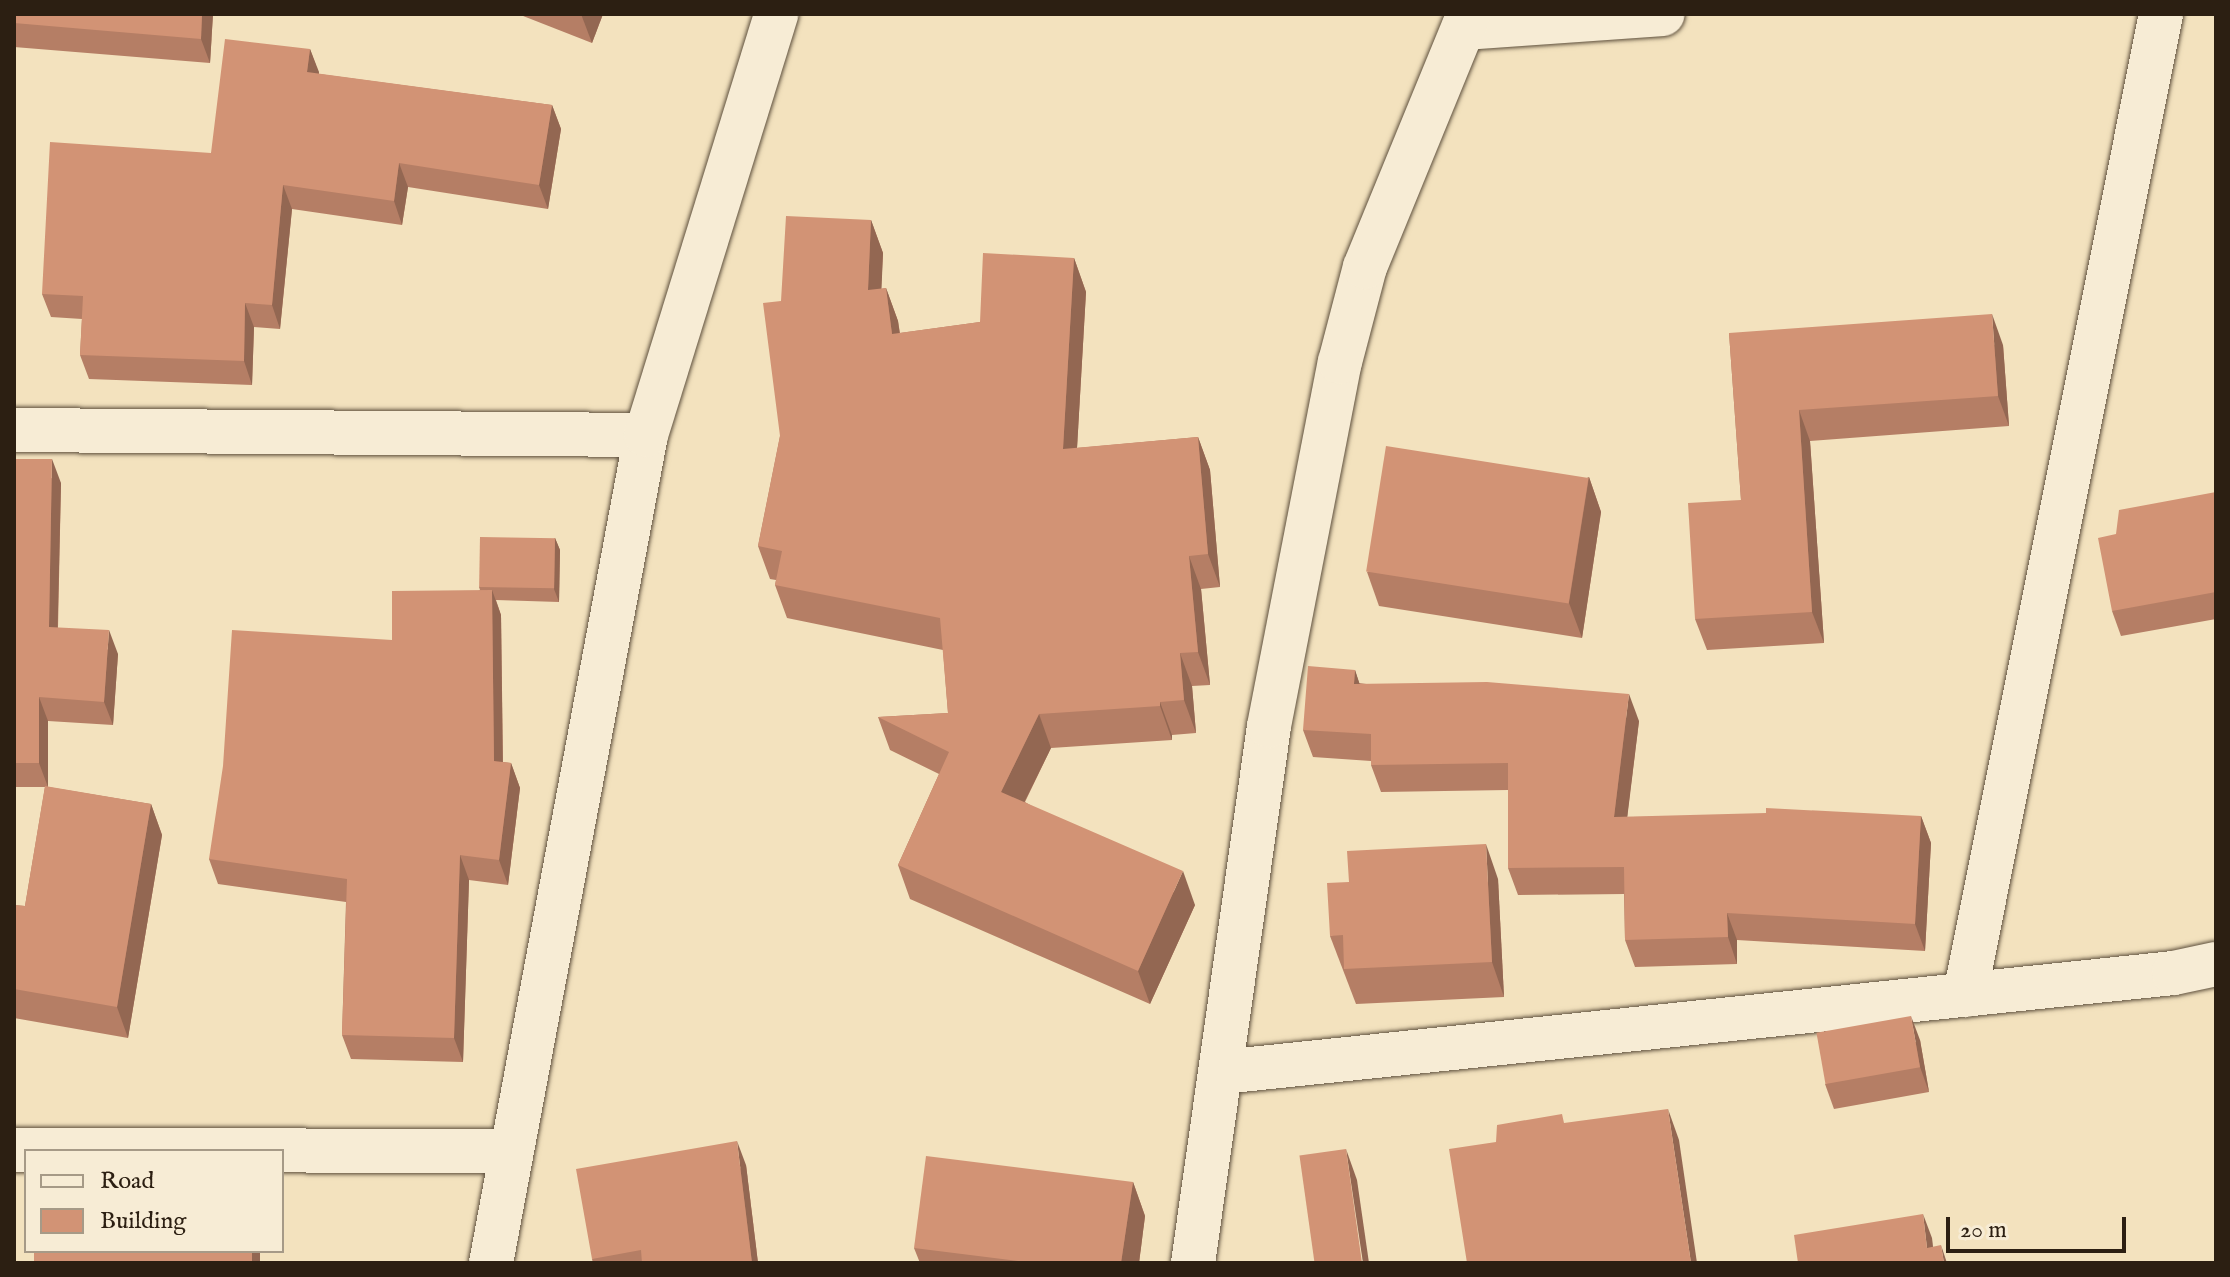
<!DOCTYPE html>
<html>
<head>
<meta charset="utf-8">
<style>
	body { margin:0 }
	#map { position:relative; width:2230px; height:1277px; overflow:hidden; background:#f3e2be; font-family:"IM FELL English",serif }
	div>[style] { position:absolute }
	.roads { filter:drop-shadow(0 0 2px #5e503d) drop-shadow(0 0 2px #5e503d) }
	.street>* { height:44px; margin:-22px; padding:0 22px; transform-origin:22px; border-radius:22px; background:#f7ecd5 }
	.wall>* { inset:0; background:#b57e65 }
	.shaded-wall>* { inset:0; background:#936752; transform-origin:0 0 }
	.building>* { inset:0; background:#d29375; transform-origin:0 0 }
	span { translate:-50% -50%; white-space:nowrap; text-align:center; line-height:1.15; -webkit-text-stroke:7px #f7ecd5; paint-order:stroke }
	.frame { position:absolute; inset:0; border:16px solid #2c1f12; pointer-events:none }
	.legend { position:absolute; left:24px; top:1149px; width:260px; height:104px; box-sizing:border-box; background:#f7ecd5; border:2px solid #a69a87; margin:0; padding:10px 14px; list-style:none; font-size:24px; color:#2c1f12 }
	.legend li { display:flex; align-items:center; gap:16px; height:40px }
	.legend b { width:40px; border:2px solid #a69a87 }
	.scale { position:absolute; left:1946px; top:1217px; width:180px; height:36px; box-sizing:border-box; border:4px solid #2c1f12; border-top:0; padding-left:10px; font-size:24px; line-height:28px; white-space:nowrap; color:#2c1f12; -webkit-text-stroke:6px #f7ecd5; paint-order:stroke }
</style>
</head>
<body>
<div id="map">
	<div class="roads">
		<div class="street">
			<div style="left:1464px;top:28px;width:199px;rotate:-4deg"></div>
			<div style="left:14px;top:430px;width:632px;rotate:0.45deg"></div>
			<div style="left:1965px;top:995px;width:1000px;rotate:-78.7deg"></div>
			<div style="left:1222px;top:1072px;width:957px;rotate:-5.94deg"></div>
			<div style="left:2174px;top:973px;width:43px;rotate:-12.1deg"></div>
			<div style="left:14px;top:1150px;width:496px;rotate:0.1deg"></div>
			<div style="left:491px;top:1263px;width:842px;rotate:-79.4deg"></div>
			<div style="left:646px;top:435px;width:441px;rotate:-72.8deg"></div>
			<div style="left:1193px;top:1263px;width:542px;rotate:-81.94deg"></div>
			<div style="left:1269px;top:726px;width:371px;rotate:-79deg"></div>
			<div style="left:1340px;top:362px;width:98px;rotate:-75.3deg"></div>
			<div style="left:1365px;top:267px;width:274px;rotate:-67.7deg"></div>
		</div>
	</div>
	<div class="wall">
		<div style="clip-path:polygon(14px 14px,213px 14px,210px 63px,14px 47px)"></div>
		<div style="clip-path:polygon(518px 14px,603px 14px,592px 43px)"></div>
		<div style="clip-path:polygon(310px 49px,319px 74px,552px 105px,561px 129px,548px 209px,408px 187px,402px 225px,292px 209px,280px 329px,254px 327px,252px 385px,89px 379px,80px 355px,82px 319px,51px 317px,42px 294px,211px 153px)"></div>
		<div style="clip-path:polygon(871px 220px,883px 253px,881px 289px,886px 288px,898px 321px,900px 333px,980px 322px,1074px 258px,1086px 292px,1077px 448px,1198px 437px,1210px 470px,1220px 587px,1201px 589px,1210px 685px,1192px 686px,1196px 733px,1172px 735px,1172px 740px,1051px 748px,1025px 802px,1195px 905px,1150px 1004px,910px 899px,898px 865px,939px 774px,890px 750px,878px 717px,948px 713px,943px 650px,787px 618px,775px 585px,776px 580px,770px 579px,758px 546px,780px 436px,781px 301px)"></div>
		<div style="clip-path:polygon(1729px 333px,2003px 345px,2009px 426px,1810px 441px,1824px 643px,1707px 650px,1695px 619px,1741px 500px)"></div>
		<div style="clip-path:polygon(14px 459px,61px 483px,58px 628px,118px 654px,113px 725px,48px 721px,48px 787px,151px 804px,162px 835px,128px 1038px,14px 1018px,14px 905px,25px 906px,45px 787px,14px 787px)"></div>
		<div style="clip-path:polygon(1589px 477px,1601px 512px,1582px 638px,1379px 606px,1367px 572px)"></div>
		<div style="clip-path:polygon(2216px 492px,2216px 619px,2121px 636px,2112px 611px)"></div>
		<div style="clip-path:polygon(555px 538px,560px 550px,559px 602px,496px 600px,501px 615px,503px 762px,511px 763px,520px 788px,508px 885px,469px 880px,463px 1062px,351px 1059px,342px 1035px,346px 902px,218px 884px,209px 859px,392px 640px,480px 590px,479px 587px)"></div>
		<div style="clip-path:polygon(1355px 670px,1359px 683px,1639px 721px,1627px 817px,1921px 816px,1931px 843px,1925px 951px,1737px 940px,1737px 964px,1635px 967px,1625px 940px,1624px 894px,1518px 895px,1508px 868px,1508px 790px,1381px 792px,1371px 765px,1371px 761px,1313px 757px,1303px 730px)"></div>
		<div style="clip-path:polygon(1498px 879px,1504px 997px,1356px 1004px,1330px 936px)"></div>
		<div style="clip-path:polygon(1920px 1040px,1929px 1092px,1834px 1109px,1825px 1084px)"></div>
		<div style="clip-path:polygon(746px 1165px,758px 1263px,593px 1263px,592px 1259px)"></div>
		<div style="clip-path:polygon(1133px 1182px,1145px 1216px,1139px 1263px,920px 1263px,914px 1248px)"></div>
	</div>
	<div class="shaded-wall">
		<div style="clip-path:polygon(202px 14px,213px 14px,210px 63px,201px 39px)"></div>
		<div style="clip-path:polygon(581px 14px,603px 14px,592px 43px)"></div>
		<div style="clip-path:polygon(310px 49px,319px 72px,316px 96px,307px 72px)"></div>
		<div style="clip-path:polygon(552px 105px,561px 129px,548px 209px,539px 185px)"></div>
		<div style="clip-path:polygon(399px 163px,408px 187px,402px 225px,394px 201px)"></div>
		<div style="clip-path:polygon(283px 185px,292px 209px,280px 329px,272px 305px)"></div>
		<div style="clip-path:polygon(871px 220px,883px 253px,880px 324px,868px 290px)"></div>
		<div style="clip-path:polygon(1074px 258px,1086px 292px,1075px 483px,1063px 449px)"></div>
		<div style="clip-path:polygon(886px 288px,898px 321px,904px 367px,892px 334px)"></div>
		<div style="clip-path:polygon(245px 303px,254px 327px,252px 385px,244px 361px)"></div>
		<div style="clip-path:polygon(1992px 314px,2003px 345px,2009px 426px,1998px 396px)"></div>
		<div style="clip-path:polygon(1799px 410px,1810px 441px,1824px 643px,1812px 612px)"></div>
		<div style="clip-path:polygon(1198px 437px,1210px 470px,1220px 587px,1208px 554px)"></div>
		<div style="clip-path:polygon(52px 459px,61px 483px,57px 651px,49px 627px)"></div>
		<div style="clip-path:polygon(1589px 477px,1601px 512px,1582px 638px,1569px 603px)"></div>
		<div style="clip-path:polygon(555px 538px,560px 550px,559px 602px,554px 589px)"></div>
		<div style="clip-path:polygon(1189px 556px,1201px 589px,1210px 685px,1198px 652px)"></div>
		<div style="clip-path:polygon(492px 590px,501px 615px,503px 785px,494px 761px)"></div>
		<div style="clip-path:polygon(109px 630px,118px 654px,113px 725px,104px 702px)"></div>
		<div style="clip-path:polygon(1180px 653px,1192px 686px,1196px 733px,1184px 700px)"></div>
		<div style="clip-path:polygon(1355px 670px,1364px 697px,1354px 684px)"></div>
		<div style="clip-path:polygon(1629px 694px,1639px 721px,1624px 844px,1614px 817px)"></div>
		<div style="clip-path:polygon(39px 697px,48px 721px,48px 787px,39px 763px)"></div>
		<div style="clip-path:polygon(1160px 702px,1172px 735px,1172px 740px,1160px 706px)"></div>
		<div style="clip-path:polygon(1039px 714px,1051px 748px,1013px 825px,1001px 792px)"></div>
		<div style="clip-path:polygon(511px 763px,520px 788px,508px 885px,499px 860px)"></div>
		<div style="clip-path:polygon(151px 804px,162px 835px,128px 1038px,117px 1007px)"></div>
		<div style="clip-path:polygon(1921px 816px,1931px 843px,1925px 951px,1915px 924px)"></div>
		<div style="clip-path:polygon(1486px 844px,1498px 879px,1504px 997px,1492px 962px)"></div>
		<div style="clip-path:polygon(460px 855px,469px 880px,463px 1062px,454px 1038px)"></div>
		<div style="clip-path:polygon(1183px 871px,1195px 905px,1150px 1004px,1138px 971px)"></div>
		<div style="clip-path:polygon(1727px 913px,1737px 940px,1737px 964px,1728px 937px)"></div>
		<div style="clip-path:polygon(1911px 1016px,1920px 1040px,1929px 1092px,1920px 1067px)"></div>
		<div style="clip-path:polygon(1668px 1109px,1679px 1140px,1697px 1263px,1691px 1263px)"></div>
		<div style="clip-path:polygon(737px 1141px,746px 1165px,758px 1263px,752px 1263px)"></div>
		<div style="clip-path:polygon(1346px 1149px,1357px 1180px,1369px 1263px,1363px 1263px)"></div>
		<div style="clip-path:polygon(1133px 1182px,1145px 1216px,1139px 1263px,1121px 1263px)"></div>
		<div style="clip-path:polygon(1923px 1214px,1932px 1238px,1935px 1263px,1927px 1248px)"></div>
		<div style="clip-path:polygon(1941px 1245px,1947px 1263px,1944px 1263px)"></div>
		<div style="left:252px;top:1251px;width:8px;height:12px"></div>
	</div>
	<div class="building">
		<div style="clip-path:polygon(14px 14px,202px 14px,201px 39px,14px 23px)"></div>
		<div style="clip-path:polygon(225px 39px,310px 49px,307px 72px,552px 105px,539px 185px,399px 163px,394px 201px,283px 185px,272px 305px,245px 303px,244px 361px,80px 355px,83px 296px,42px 294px,50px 142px,211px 153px)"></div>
		<div style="clip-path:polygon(786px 216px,871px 220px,868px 290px,886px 288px,892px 334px,980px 322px,983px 253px,1074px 258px,1063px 449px,1198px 437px,1208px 554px,1189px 556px,1198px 652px,1180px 653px,1184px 700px,1160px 702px,1160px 706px,1039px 714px,1001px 792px,1183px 871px,1138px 971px,898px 865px,949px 752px,878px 717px,948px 713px,940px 618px,775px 585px,782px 551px,758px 546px,780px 436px,763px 303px,781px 301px)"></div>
		<div style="clip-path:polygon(1992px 314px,1998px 396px,1799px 410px,1812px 612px,1695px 619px,1688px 503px,1741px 500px,1729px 333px)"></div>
		<div style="left:1386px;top:446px;width:205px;height:127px;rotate:9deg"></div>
		<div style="clip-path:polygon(14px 459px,52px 459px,49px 627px,109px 630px,104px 702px,39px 697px,39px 763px,14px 763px)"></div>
		<div style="clip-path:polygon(2216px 492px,2216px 592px,2112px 611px,2098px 538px,2116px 534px,2119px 510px)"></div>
		<div style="left:480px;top:537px;width:75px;height:50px;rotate:1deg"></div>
		<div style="clip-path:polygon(492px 590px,494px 761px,511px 763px,499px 860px,460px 855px,454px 1038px,342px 1035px,347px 879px,209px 859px,223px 766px,232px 630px,392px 640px,392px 591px)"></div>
		<div style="clip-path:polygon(1308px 666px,1355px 670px,1354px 684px,1487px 682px,1629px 694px,1614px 817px,1766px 813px,1766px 808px,1921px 816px,1915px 924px,1727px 913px,1728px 937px,1625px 940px,1624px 867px,1508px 868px,1508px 763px,1371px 765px,1371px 734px,1303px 730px)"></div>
		<div style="clip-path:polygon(45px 786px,151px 804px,117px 1007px,14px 989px,14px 905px,25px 906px)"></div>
		<div style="clip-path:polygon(1486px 844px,1492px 962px,1344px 969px,1343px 935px,1330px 936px,1327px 883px,1349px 882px,1347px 851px)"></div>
		<div style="left:1911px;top:1016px;width:52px;height:96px;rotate:80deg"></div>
		<div style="clip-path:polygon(1668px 1109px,1691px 1263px,1467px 1263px,1449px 1149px,1496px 1142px,1497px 1125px,1562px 1114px,1564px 1123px)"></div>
		<div style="clip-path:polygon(737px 1141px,752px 1263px,642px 1263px,641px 1250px,592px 1259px,576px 1169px)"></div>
		<div style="left:1346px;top:1149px;width:115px;height:47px;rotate:82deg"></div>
		<div style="clip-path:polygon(926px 1156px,1133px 1182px,1121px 1263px,1034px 1263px,914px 1248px)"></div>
		<div style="clip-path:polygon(1923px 1214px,1927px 1248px,1941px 1245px,1944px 1263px,1798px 1263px,1794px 1235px)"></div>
		<div style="left:34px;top:1251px;width:218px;height:12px"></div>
	</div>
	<div class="frame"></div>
	<ul class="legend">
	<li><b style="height:10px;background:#f7ecd5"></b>Road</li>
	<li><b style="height:22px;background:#d29375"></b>Building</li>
	</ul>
	<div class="scale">20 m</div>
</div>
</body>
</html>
